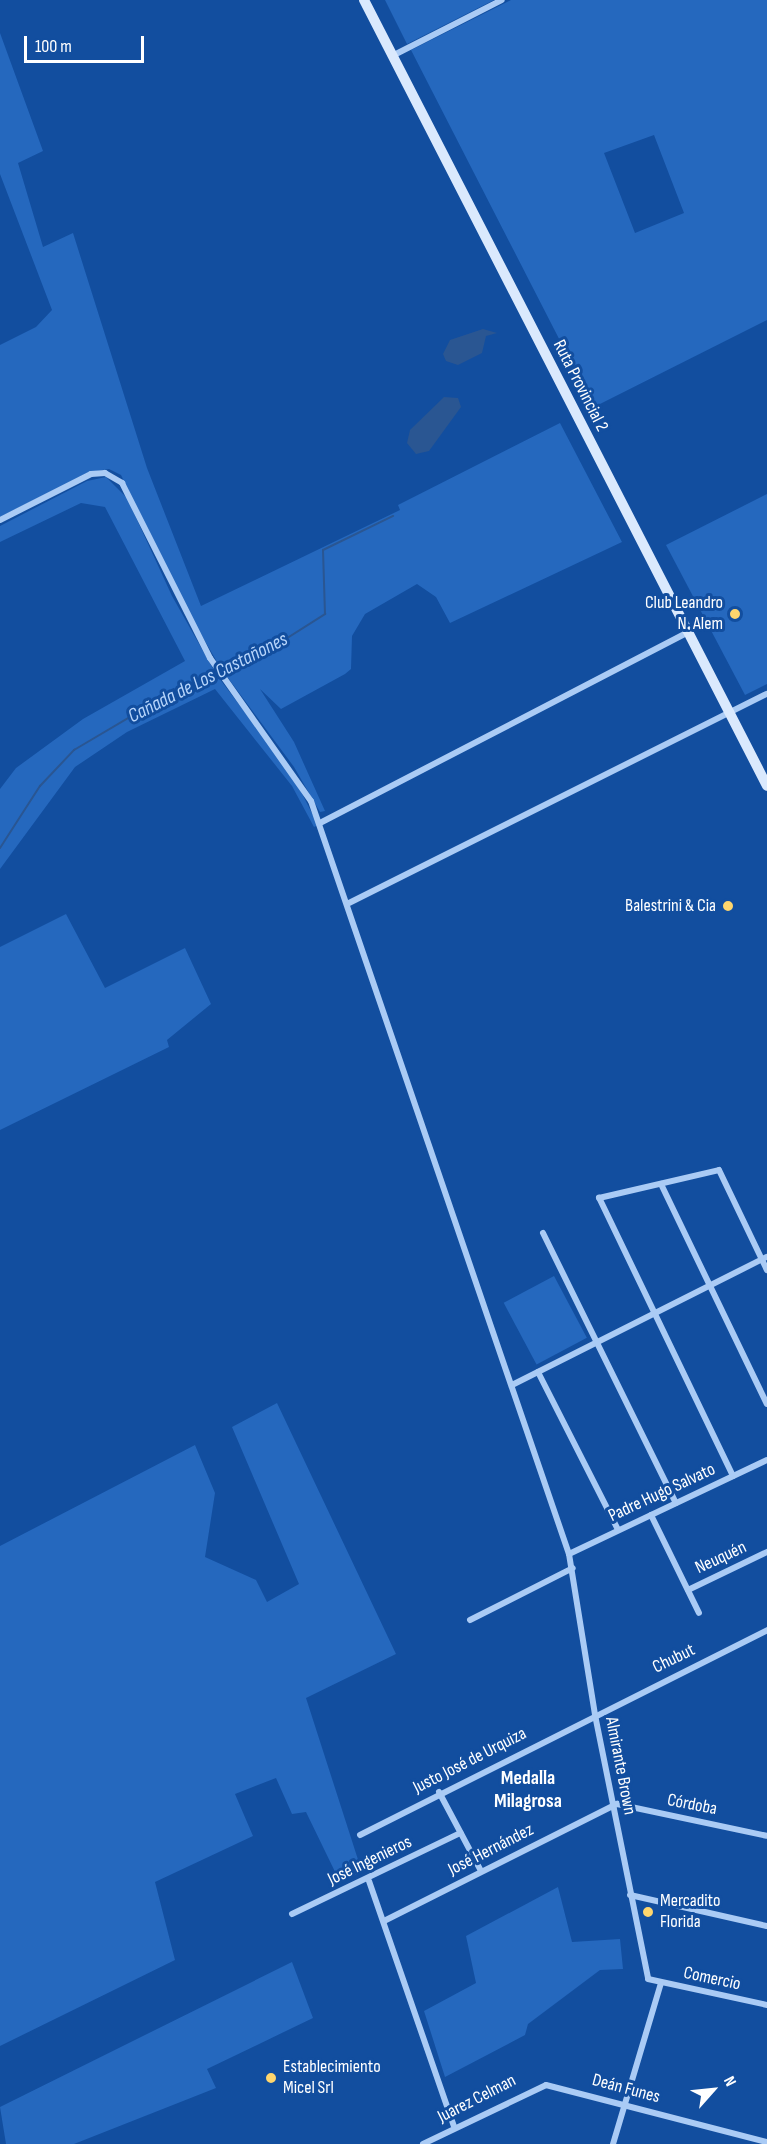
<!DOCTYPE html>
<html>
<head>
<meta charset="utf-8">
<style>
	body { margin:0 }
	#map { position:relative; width:767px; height:2144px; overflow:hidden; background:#124e9f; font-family:"Sofia Sans Condensed",sans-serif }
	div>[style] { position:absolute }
	.green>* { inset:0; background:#2568be; transform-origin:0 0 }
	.water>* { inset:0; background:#2a5692 }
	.stream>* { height:2px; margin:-1px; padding:0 1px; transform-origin:1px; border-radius:1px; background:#2a5692 }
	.minor>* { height:6px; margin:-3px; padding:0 3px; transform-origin:3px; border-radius:3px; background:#aacbf5 }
	.secondary>* { height:10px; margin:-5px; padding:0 5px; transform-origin:5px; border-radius:5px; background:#dae9fd }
	.dots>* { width:16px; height:16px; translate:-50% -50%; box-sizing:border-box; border:3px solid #124e9f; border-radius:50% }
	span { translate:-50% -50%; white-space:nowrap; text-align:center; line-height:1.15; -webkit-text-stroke:6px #124e9f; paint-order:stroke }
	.street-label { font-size:18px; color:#fff }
	.poi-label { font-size:18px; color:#fff }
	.right { translate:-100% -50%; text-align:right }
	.left { translate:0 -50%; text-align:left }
	.water-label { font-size:20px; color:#b7d5fb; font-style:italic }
	.neighbourhood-label { font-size:20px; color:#fff; font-weight:700 }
	.north { position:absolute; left:683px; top:2060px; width:60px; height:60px; -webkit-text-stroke:4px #124e9f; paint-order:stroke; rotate:63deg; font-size:16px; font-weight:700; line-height:24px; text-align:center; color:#fff }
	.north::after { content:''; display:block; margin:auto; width:21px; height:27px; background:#fff; clip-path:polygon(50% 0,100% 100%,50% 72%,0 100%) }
	.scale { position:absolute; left:24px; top:36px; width:120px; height:27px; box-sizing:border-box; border:3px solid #fff; border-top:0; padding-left:8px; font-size:18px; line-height:21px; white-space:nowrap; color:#fff; -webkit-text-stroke:4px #124e9f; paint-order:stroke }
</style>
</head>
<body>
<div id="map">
	<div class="green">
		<div style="clip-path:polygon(385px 0,494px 0,407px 44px)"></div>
		<div style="clip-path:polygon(evenodd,511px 0,767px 0,767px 320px,594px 407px,411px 50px,511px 0,654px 135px,684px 213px,635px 233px,604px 153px,654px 135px)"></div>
		<div style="clip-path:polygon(0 33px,43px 151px,18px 163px,43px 247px,73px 233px,147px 468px,201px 606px,400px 510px,398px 505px,560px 423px,622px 542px,450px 623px,436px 597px,417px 584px,365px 614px,352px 636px,351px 669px,345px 674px,281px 709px,260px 689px,294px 742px,325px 811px,320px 812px,294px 767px,220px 667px,180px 598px,121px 475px,109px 469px,89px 472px,0 517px,0 345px,36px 327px,52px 310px,0 174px)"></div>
		<div style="clip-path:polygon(106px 477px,127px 498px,172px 596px,216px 674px,292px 774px,318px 825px,314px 827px,292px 786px,215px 689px,127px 732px,75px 767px,0 869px,0 789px,16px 768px,83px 719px,185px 661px,105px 507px,81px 503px,0 542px,0 526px,87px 481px)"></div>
		<div style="clip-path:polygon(767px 494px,767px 684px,745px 695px,666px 545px)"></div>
		<div style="clip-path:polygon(66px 914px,105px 988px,185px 948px,211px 1004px,167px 1040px,169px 1047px,0 1130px,0 947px)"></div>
		<div style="left:554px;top:1276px;width:70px;height:57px;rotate:62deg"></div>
		<div style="clip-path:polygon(277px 1403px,396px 1654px,306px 1698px,362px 1872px,340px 1882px,306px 1812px,292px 1814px,276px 1778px,235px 1794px,253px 1836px,155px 1882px,175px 1960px,0 2046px,0 1546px,195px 1445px,215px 1493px,205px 1557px,256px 1580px,267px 1602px,299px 1584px,232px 1427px)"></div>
		<div style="clip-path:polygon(558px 1887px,572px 1942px,620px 1939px,623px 1969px,600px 1970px,528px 2024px,525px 2035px,445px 2077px,424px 2011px,476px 1983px,466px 1936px)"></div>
		<div style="clip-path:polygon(292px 1962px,313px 2018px,207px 2069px,216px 2088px,74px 2144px,6px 2144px,0 2107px)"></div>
	</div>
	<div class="water">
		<div style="clip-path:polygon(483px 329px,497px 333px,486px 336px,482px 353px,458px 365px,446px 361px,443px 354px,450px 340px)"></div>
		<div style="clip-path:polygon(444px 397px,458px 398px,461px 407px,429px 451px,416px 454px,407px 443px,410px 430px)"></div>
	</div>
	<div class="stream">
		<div style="left:0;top:848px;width:74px;rotate:-57.2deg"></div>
		<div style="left:40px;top:786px;width:50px;rotate:-46.6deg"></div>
		<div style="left:74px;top:750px;width:71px;rotate:-30.5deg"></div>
		<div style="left:135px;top:714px;width:140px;rotate:-25.3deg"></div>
		<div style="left:262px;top:654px;width:75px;rotate:-32.4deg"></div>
		<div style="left:325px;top:614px;width:64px;rotate:-91.8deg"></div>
		<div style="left:323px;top:550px;width:78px;rotate:-25.9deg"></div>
	</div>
	<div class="minor">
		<div style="left:392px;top:56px;width:123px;rotate:-27deg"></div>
		<div style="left:0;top:520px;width:102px;rotate:-26.8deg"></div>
		<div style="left:91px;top:474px;width:14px;rotate:-4deg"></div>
		<div style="left:105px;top:473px;width:20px;rotate:30deg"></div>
		<div style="left:122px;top:483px;width:196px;rotate:63.3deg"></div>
		<div style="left:210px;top:658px;width:175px;rotate:54.8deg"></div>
		<div style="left:311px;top:801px;width:796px;rotate:71.09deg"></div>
		<div style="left:569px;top:1554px;width:163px;rotate:80.8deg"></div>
		<div style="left:595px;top:1715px;width:269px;rotate:78.6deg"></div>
		<div style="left:648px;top:1979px;width:122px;rotate:12.3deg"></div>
		<div style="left:320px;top:823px;width:415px;rotate:-27.4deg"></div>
		<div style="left:349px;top:903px;width:467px;rotate:-26.6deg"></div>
		<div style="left:661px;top:1184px;width:244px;rotate:64.3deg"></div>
		<div style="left:543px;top:1233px;width:301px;rotate:63.8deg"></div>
		<div style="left:538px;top:1372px;width:177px;rotate:63.1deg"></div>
		<div style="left:512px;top:1385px;width:285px;rotate:-26.7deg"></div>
		<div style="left:733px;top:1476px;width:309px;rotate:-115.7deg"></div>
		<div style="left:599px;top:1198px;width:123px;rotate:-13.1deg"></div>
		<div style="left:719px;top:1170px;width:111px;rotate:64.4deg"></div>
		<div style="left:651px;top:1515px;width:109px;rotate:63.9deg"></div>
		<div style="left:569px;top:1554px;width:219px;rotate:-25.4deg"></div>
		<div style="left:688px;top:1590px;width:88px;rotate:-25.7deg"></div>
		<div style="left:470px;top:1620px;width:115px;rotate:-26.8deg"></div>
		<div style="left:439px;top:1792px;width:89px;rotate:62deg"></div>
		<div style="left:360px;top:1835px;width:456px;rotate:-26.7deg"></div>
		<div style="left:369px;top:1881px;width:259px;rotate:70.9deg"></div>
		<div style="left:630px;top:1895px;width:140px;rotate:12.8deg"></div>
		<div style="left:292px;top:1914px;width:187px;rotate:-25.7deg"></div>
		<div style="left:384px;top:1921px;width:261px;rotate:-26.7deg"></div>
		<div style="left:617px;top:1804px;width:153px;rotate:12deg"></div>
		<div style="left:423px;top:2144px;width:136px;rotate:-25.6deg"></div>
		<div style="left:546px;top:2085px;width:228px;rotate:14.5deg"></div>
		<div style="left:613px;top:2144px;width:168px;rotate:-73.4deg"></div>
	</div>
	<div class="secondary">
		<div style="left:364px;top:0;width:883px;rotate:62.85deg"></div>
	</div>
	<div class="dots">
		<div style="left:735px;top:614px;background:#ffd66d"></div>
		<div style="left:728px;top:906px;background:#ffd66d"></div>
		<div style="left:648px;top:1912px;background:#ffd66d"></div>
		<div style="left:271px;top:2078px;background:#ffd66d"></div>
	</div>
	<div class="street-label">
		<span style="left:580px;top:386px;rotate:63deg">Ruta Provincial 2</span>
		<span style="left:662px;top:1493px;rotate:-25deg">Padre Hugo Salvato</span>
		<span style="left:721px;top:1558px;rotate:-25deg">Neuquén</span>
		<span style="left:674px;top:1659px;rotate:-26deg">Chubut</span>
		<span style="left:470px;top:1761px;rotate:-27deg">Justo José de Urquiza</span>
		<span style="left:620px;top:1766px;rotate:79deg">Almirante Brown</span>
		<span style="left:692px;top:1805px;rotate:11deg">Córdoba</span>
		<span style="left:491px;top:1850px;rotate:-27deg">José Hernández</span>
		<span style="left:370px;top:1861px;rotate:-26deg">José Ingenieros</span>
		<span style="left:712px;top:1979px;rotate:12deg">Comercio</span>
		<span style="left:626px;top:2089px;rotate:15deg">Deán Funes</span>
		<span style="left:477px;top:2099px;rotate:-27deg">Juarez Celman</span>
	</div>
	<div class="poi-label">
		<span class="right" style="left:723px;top:614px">Club Leandro<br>N. Alem</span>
		<span class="right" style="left:716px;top:906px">Balestrini &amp; Cia</span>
		<span class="left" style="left:660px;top:1912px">Mercadito<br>Florida</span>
		<span class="left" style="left:283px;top:2078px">Establecimiento<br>Micel Srl</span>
	</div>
	<div class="water-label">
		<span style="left:208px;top:678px;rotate:-27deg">Cañada de Los Castañones</span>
	</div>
	<div class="neighbourhood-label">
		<span style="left:528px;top:1790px">Medalla<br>Milagrosa</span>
	</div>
	<div class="north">N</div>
	<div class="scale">100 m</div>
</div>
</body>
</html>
